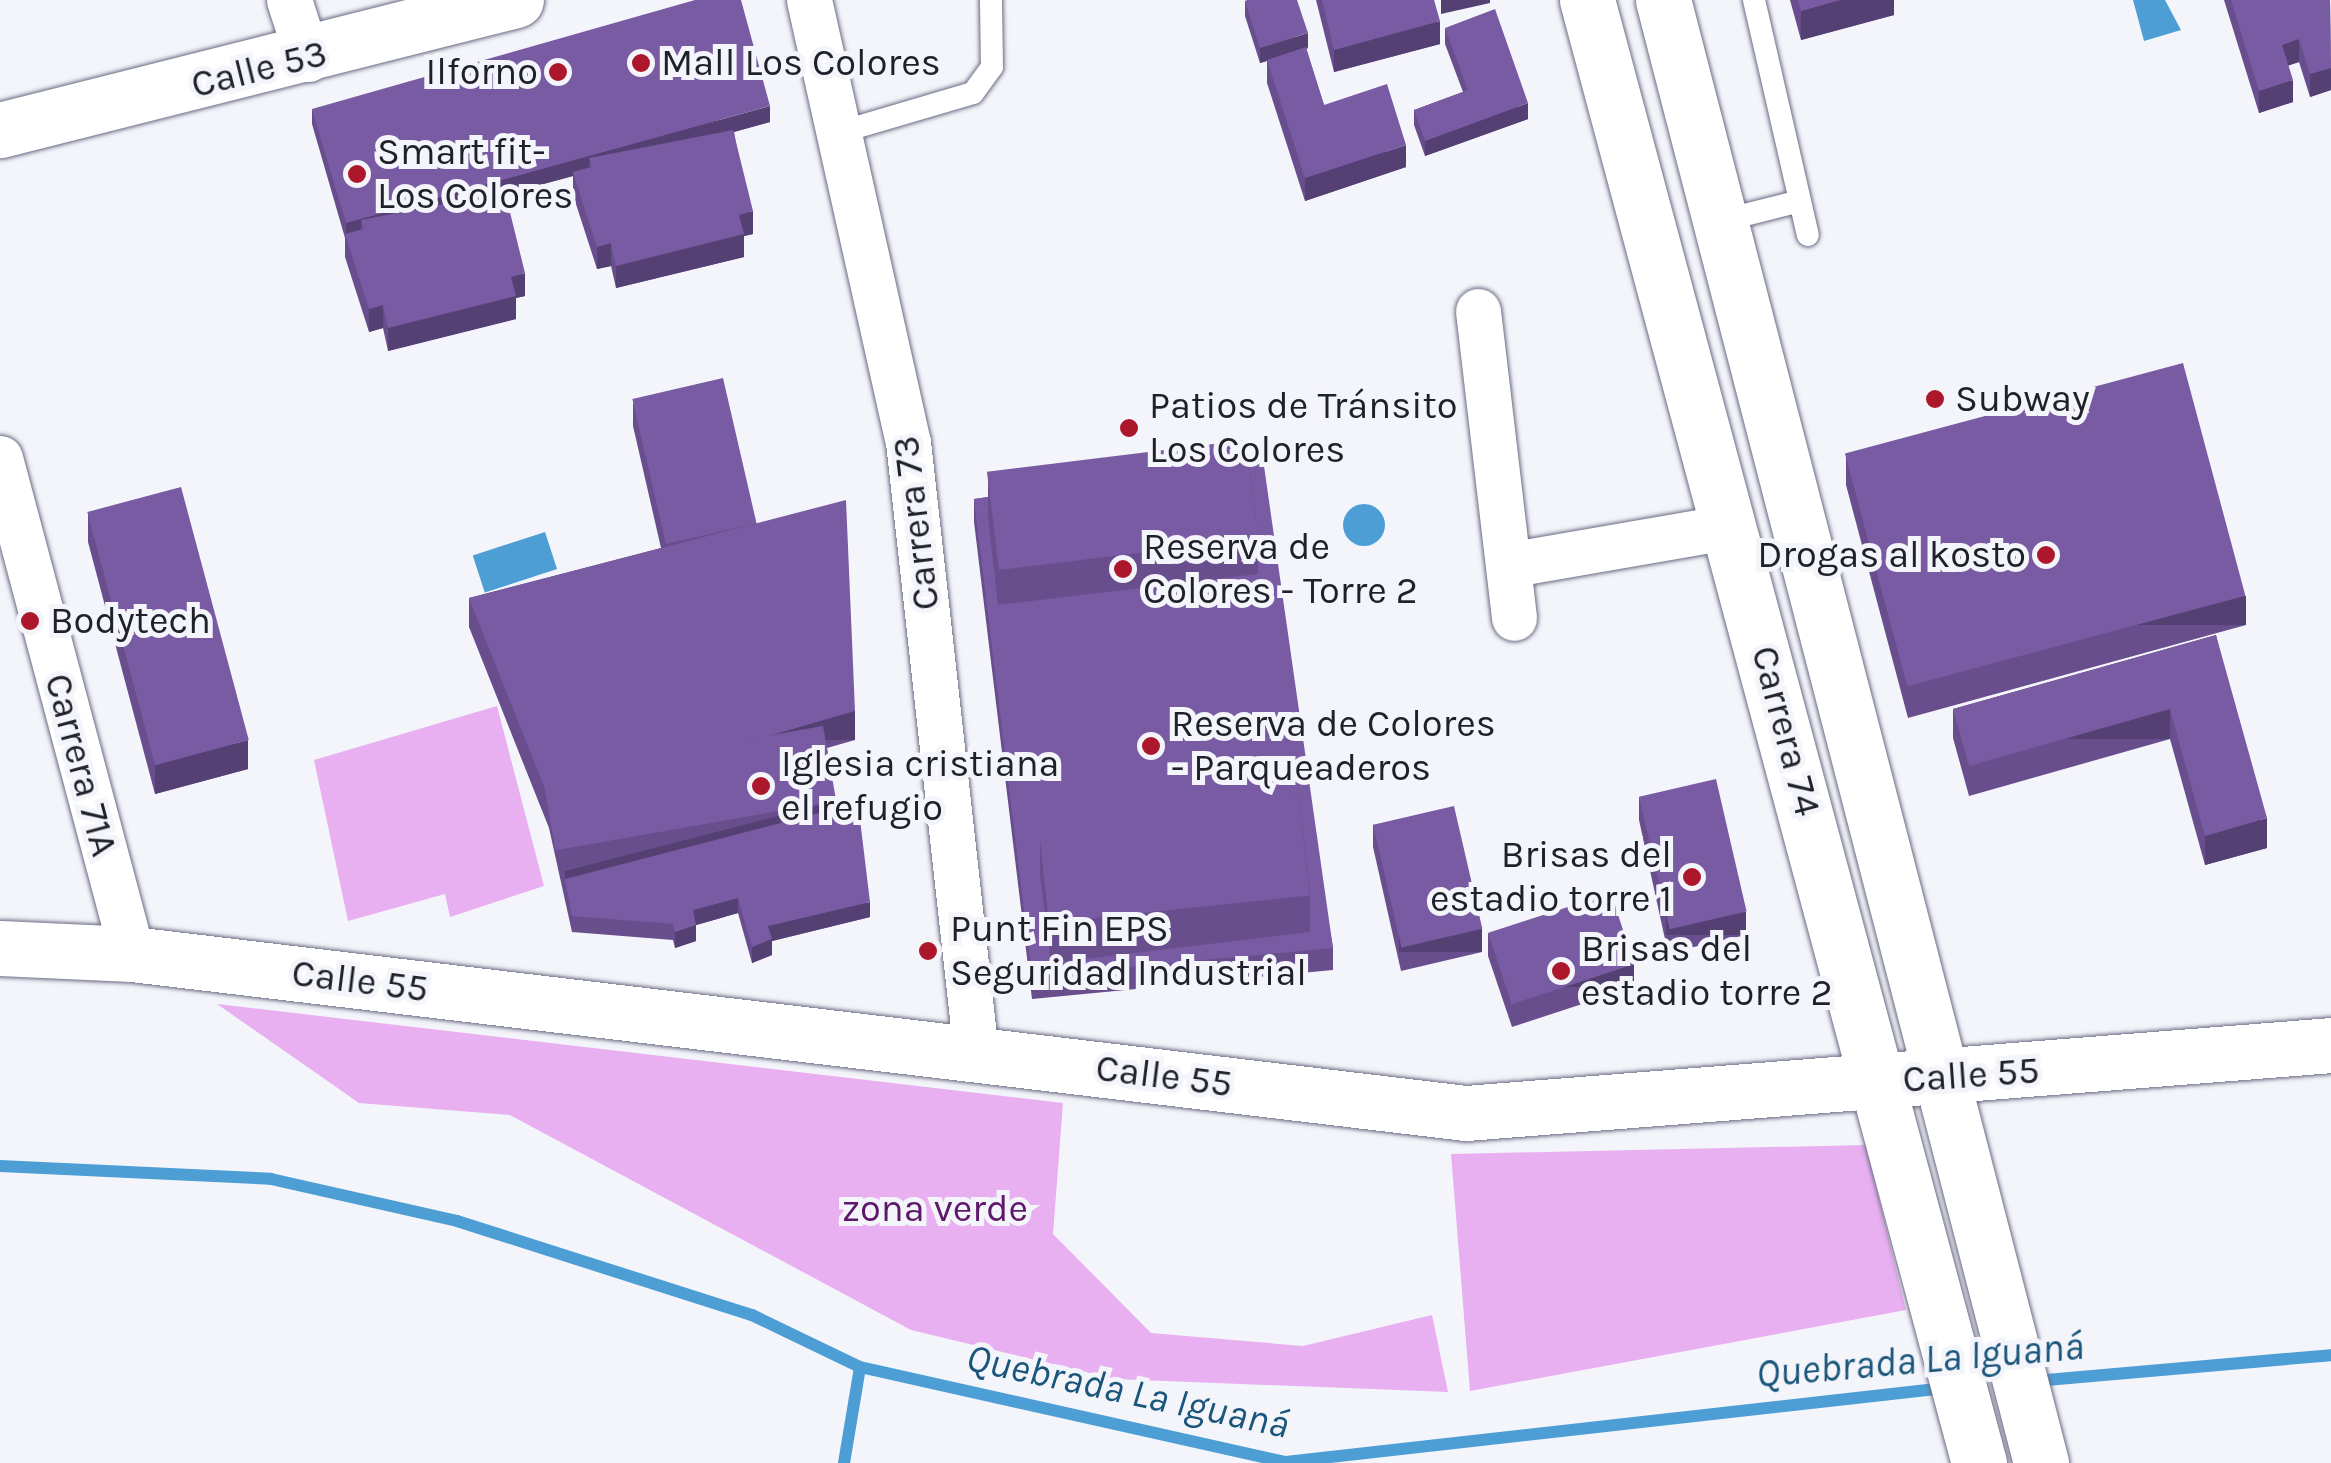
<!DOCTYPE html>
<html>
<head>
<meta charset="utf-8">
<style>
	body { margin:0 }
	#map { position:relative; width:2331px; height:1463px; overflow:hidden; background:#f4f5fa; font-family:Karla,sans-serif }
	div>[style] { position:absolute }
	.green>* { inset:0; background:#e8aff1 }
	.water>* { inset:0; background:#4e9ed6; transform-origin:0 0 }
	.round { border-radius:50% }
	.stream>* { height:12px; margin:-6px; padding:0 6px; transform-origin:6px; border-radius:6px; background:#4e9ed6 }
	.roads { filter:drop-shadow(0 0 2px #696b84) drop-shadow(0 0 2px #696b84) }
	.service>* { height:22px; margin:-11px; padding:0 11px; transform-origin:11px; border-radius:11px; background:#fff }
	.minor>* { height:45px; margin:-22.5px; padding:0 22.5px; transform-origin:22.5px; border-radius:22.5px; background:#fff }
	.tertiary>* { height:55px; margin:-27.5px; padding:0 27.5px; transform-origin:27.5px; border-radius:27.5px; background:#fff }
	.trunk>* { height:55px; margin:-27.5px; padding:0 27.5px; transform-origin:27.5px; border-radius:27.5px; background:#fff }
	.wall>* { inset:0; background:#684e8d }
	.shaded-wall>* { inset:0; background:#554073; transform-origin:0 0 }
	.building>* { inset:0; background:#795ba4; transform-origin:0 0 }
	.dots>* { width:28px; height:28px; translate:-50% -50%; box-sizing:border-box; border:5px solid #f4f5fa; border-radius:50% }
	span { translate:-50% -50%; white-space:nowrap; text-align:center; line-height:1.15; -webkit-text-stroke:10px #f4f5fa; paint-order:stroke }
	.poi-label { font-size:38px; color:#1f202a }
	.left { translate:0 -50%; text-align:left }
	.right { translate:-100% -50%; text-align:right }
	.street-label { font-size:38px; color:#1f202a }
	.park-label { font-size:38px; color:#5e1769 }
	.water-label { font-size:40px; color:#1a557b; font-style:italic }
</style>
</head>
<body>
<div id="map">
	<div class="green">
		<div style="clip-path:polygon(497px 706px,544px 886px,450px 917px,445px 894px,348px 921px,314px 760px)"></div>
		<div style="clip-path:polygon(217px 1004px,1063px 1103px,1053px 1234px,1151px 1333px,1303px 1346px,1432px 1315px,1448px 1392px,1115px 1379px,911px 1330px,510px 1115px,359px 1103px)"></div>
		<div style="clip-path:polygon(1866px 1145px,1906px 1310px,1470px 1391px,1451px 1154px)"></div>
	</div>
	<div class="water">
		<div style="clip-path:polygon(2133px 0,2165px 0,2181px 30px,2144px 41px)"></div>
		<div class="round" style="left:1343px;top:504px;width:42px;height:42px"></div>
		<div style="left:545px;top:532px;width:39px;height:76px;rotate:72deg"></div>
	</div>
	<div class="stream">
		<div style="left:0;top:1166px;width:271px;rotate:2.7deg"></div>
		<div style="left:271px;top:1179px;width:191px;rotate:12.7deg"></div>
		<div style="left:457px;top:1221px;width:310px;rotate:17.7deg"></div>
		<div style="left:752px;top:1315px;width:120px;rotate:25.7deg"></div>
		<div style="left:860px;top:1367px;width:436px;rotate:12.6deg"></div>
		<div style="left:1286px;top:1462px;width:663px;rotate:-6.41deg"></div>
		<div style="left:2035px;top:1381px;width:297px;rotate:-5deg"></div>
		<div style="left:844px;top:1463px;width:97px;rotate:-80.5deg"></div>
	</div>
	<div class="roads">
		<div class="service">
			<div style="left:1754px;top:0;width:241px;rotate:77.1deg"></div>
			<div style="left:844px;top:131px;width:134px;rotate:-16.4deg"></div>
			<div style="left:973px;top:93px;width:32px;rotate:-54deg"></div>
			<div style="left:992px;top:67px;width:67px;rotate:-90.9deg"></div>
			<div style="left:1721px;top:221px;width:81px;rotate:-14.2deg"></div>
		</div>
		<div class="minor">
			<div style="left:289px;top:0;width:62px;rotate:72.1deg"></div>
			<div style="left:809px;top:0;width:453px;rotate:77.4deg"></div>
			<div style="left:908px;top:442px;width:616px;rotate:83.66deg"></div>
			<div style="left:1478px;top:311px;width:309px;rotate:83.3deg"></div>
			<div style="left:0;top:458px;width:513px;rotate:75.1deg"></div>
			<div style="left:1513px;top:564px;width:222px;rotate:-9.8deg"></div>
		</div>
		<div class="tertiary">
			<div style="left:1587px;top:0;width:1515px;rotate:75deg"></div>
			<div style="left:1663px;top:0;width:1511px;rotate:75.51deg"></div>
			<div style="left:0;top:130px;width:532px;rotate:-14.14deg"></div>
		</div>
		<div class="trunk">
			<div style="left:0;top:948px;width:132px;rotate:2.6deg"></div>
			<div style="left:132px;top:954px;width:1343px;rotate:6.8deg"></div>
			<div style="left:1466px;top:1113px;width:868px;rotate:-4.49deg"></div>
		</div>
	</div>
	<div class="wall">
		<div style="clip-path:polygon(1316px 0,1434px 0,1440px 44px,1334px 72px)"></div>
		<div style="clip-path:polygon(1790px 0,1894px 0,1894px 15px,1801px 40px)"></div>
		<div style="clip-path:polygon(2224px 0,2330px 0,2331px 90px,2310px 97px,2299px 62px,2288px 65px,2293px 102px,2259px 113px)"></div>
		<div style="clip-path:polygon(1245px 1px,1308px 48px,1306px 49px,1324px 105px,1406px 167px,1305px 201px,1267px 83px,1267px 61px,1260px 63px,1245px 16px)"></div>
		<div style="clip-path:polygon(1445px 28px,1528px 119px,1425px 156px,1414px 125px,1414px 110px,1463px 92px,1445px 44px)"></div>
		<div style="clip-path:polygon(312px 109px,770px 122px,734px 132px,753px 234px,744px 236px,744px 257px,616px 288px,611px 266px,597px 269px,573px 195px,573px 176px,506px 194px,525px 296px,516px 298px,516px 319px,388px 351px,383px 328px,369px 332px,345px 257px,345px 238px,312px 124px)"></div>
		<div style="clip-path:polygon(633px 403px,756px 523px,855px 740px,827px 748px,836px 808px,870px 917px,772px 941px,772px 955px,752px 963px,738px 913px,696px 925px,696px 941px,675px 948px,673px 940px,572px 932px,549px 828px,469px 627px,469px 598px,661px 548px,633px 426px)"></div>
		<div style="clip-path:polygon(1846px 456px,2246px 625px,1908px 718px,1846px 485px)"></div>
		<div style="clip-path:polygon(1249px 461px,1333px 948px,1333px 970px,1032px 999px,974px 522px,974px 499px,988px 497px,988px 481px)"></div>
		<div style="clip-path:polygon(88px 513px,248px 769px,155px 794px,88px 542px)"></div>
		<div style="clip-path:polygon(2216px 635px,2267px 848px,2205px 865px,2170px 739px,1969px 796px,1953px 738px,1953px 709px)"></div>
		<div style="clip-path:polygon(1639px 797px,1746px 935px,1668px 953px,1639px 820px)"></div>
		<div style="clip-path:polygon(1373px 824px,1482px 952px,1401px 971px,1373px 847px)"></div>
		<div style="clip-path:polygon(1488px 933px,1634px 987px,1512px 1027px,1488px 956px)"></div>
	</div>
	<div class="shaded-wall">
		<div style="clip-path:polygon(1441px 0,1490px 0,1490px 3px,1441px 14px)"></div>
		<div style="clip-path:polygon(1840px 0,1894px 0,1894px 15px,1801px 40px,1801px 11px)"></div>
		<div style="clip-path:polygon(1440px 21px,1440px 44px,1334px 72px,1334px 50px)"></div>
		<div style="clip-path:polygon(1308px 33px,1308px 48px,1260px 63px,1260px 48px)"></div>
		<div style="clip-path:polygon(2299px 39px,2299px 62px,2282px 68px,2282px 45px)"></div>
		<div style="clip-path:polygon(2331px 68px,2331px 90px,2310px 97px,2310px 74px)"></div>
		<div style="clip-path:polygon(2293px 80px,2293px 102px,2259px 113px,2259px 91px)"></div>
		<div style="clip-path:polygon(1528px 103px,1528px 119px,1425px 156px,1425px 141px)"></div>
		<div style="clip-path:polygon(770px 106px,770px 122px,591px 171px,589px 158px,589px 172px,573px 172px,573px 176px,363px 233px,361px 220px,361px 234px,346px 234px,346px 223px)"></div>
		<div style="clip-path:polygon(1406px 145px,1406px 167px,1305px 201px,1305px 178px)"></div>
		<div style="clip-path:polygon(753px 211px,753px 234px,744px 236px,744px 257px,616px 288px,616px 266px,739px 215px)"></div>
		<div style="clip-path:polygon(611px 243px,611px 266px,597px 269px,597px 247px)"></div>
		<div style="clip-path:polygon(525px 273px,525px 296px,516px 298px,516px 319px,388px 351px,388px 328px,511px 277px)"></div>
		<div style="clip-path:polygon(383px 305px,383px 328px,369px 332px,369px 309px)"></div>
		<div style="left:2246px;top:596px;width:29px;height:350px;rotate:90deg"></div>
		<div style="left:2170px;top:709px;width:30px;height:209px;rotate:90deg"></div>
		<div style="left:855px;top:711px;width:29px;height:318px;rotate:90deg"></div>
		<div style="clip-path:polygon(248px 740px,248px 769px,155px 794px,155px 765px)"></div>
		<div style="clip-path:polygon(836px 801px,836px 824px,565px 879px,565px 894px,565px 871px)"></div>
		<div style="clip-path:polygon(2267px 818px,2267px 848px,2205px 865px,2205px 836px)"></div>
		<div style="clip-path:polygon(738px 898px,738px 913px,693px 926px,693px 910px)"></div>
		<div style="clip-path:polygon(870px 902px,870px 917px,772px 941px,772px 955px,752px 963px,752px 947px,768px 926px)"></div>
		<div style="left:1746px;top:912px;width:23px;height:80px;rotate:90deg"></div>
		<div style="clip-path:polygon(696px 925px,696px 941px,675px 948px,675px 932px)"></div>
		<div style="left:1482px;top:929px;width:23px;height:83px;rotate:90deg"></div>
		<div style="left:1634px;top:964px;width:23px;height:128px;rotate:90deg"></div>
	</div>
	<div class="building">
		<div style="clip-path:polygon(695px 0,741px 0,770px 106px,346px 223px,312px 109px)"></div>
		<div style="clip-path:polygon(1247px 0,1297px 0,1308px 33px,1260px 48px,1245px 1px)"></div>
		<div style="clip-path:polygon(1322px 0,1434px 0,1440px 21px,1334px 50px)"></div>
		<div style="clip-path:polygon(1798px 0,1840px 0,1801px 11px)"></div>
		<div style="clip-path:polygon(2231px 0,2330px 0,2331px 68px,2310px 74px,2299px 39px,2282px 45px,2293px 80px,2259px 91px)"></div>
		<div style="clip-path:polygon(1495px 9px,1528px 103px,1425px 141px,1414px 110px,1468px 90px,1445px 28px)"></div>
		<div style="clip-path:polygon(1306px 47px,1324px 105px,1387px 84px,1406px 145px,1305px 178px,1267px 60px)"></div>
		<div style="clip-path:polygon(733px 130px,753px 211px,739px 215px,744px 234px,616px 266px,611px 243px,597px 247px,573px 172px,591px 167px,589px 158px)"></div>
		<div style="clip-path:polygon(505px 192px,525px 273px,511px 277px,516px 296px,388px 328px,383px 305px,369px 309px,345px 234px,363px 229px,361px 220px)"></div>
		<div style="left:2183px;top:363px;width:241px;height:350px;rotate:75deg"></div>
		<div style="left:723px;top:378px;width:149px;height:93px;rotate:77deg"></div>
		<div style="left:1246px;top:440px;width:99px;height:261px;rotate:83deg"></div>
		<div style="clip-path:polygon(evenodd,1263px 459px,1333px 948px,1032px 976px,974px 499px,988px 497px,988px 517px,998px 605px,1258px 574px,1258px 538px,1249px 461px,1263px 459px,1299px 797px,1310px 895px,1310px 932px,1051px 963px,1040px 875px,1040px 838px,1299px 797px)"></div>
		<div style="left:181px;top:487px;width:262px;height:97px;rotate:75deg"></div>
		<div style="clip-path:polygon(846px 500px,855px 711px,549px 799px,469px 598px)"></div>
		<div style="clip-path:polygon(2216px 635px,2267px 818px,2205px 836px,2170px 709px,1969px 766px,1953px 709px)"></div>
		<div style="left:823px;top:726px;width:76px;height:285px;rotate:80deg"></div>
		<div style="left:1716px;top:779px;width:136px;height:79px;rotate:77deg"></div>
		<div style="left:1299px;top:797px;width:99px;height:262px;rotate:84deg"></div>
		<div style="clip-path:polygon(858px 803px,870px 902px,768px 926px,772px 939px,752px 947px,738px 898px,693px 910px,696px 925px,675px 932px,673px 924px,572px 916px,565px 879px)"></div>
		<div style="left:1454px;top:806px;width:126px;height:83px;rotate:77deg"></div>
		<div style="left:1611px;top:893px;width:75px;height:129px;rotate:72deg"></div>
	</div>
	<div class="dots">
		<div style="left:641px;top:63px;background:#ac172b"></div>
		<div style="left:558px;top:72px;background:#ac172b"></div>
		<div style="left:357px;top:174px;background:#ac172b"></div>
		<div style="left:1935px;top:399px;background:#ac172b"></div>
		<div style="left:1129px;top:428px;background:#ac172b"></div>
		<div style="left:2046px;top:555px;background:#ac172b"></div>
		<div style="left:1123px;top:569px;background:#ac172b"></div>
		<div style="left:30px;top:621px;background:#ac172b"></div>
		<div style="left:1151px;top:746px;background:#ac172b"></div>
		<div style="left:761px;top:786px;background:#ac172b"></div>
		<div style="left:1692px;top:877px;background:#ac172b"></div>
		<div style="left:928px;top:951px;background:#ac172b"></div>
		<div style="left:1561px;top:971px;background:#ac172b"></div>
	</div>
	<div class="poi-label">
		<span class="left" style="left:661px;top:63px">Mall Los Colores</span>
		<span class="right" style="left:538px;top:72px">Ilforno</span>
		<span class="left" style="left:377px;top:174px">Smart fit-<br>Los Colores</span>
		<span class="left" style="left:1955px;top:399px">Subway</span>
		<span class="left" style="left:1149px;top:428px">Patios de Tránsito<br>Los Colores</span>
		<span class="left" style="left:1143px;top:569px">Reserva de<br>Colores - Torre 2</span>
		<span class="right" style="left:2026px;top:555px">Drogas al kosto</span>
		<span class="left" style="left:50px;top:621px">Bodytech</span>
		<span class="left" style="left:1171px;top:746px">Reserva de Colores<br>- Parqueaderos</span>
		<span class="left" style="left:781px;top:786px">Iglesia cristiana<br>el refugio</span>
		<span class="right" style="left:1672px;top:877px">Brisas del<br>estadio torre 1</span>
		<span class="left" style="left:950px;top:951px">Punt Fin EPS<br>Seguridad Industrial</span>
		<span class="left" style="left:1581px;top:971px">Brisas del<br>estadio torre 2</span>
	</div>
	<div class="street-label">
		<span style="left:259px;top:69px;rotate:-14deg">Calle 53</span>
		<span style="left:916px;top:523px;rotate:-97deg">Carrera 73</span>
		<span style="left:1786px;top:731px;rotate:75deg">Carrera 74</span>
		<span style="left:81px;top:765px;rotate:75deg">Carrera 71A</span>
		<span style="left:360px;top:981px;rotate:7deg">Calle 55</span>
		<span style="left:1971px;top:1075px;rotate:-4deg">Calle 55</span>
		<span style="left:1164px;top:1076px;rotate:7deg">Calle 55</span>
	</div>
	<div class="park-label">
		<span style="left:935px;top:1209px">zona verde</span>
	</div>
	<div class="water-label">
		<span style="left:1920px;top:1360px;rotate:-5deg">Quebrada La Iguaná</span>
		<span style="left:1128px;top:1391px;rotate:12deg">Quebrada La Iguaná</span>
	</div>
</div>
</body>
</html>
